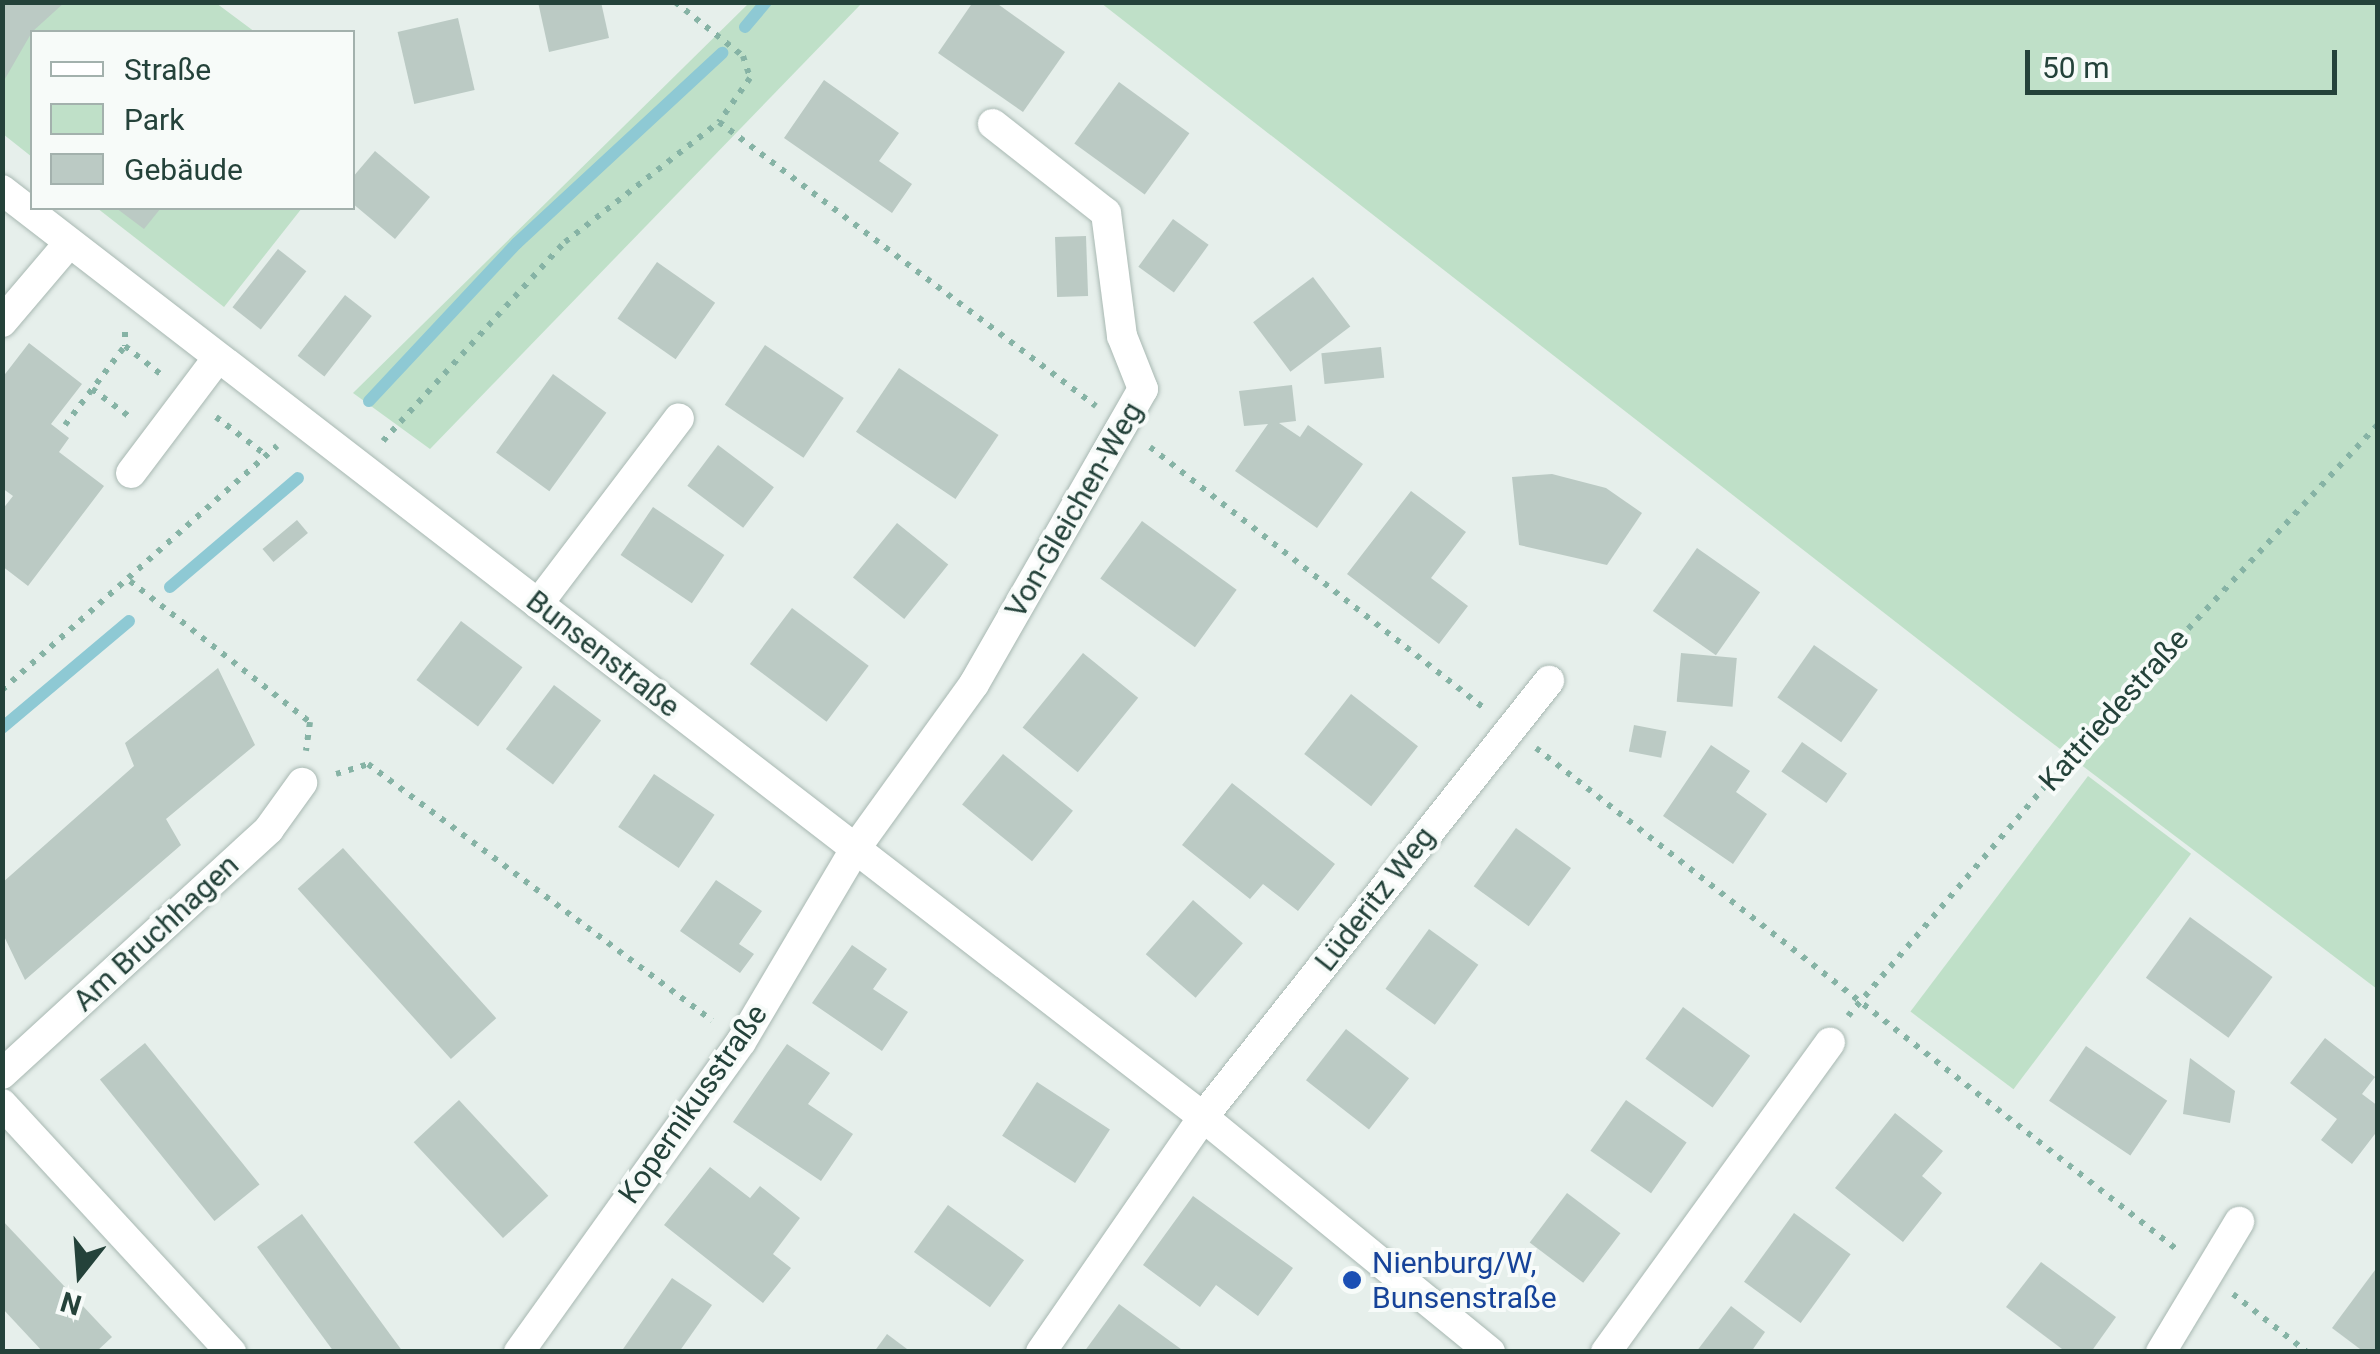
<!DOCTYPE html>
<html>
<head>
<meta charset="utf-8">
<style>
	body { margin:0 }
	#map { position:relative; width:2380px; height:1354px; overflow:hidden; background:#e6efeb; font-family:Roboto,sans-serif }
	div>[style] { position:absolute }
	.green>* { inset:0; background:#bfe0c8; transform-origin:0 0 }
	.stream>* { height:12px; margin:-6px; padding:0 6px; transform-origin:6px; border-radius:6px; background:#8ec9d4 }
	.building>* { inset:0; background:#bbcac4; transform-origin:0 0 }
	.path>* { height:6px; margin-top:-3px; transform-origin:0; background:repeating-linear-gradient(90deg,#86b3a5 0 5px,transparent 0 13px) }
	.roads { filter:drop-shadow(0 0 2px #a8b8b2) drop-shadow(0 0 2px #a8b8b2) }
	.minor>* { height:30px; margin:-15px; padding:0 15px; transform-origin:15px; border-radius:15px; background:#fff }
	.dots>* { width:28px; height:28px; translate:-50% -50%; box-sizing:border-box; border:5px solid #f7fbf9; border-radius:50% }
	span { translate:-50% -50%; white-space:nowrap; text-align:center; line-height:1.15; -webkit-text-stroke:8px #f7fbf9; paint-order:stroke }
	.street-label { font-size:30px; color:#24423a }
	.transit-label { font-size:30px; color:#164399 }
	.left { translate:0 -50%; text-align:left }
	.frame { position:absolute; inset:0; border:5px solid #24423a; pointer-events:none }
	.legend { position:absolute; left:30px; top:30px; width:325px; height:180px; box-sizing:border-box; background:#f7fbf9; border:2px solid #a3b1ad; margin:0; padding:12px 18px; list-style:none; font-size:30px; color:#24423a }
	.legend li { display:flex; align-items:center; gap:20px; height:50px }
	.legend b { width:50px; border:2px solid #a3b1ad }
	.north { position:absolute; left:30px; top:1224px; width:100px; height:100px; -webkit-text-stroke:8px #f7fbf9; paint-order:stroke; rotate:197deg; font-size:28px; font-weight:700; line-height:40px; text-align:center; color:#24423a }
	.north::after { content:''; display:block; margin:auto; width:35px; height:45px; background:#24423a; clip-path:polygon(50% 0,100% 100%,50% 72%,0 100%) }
	.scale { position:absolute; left:2025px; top:50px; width:312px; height:45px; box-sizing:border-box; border:5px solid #24423a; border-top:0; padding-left:12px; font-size:30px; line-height:35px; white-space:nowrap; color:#24423a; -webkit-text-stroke:8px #f7fbf9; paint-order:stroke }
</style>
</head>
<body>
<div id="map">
	<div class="green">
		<div style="clip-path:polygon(2px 3px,216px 3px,255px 32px,32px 32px,32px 157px,3px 134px)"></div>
		<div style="clip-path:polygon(749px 3px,862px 3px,430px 449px,353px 393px)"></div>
		<div style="clip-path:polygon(1101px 3px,2377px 3px,2377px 989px,2014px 714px)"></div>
		<div style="clip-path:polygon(97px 208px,302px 208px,224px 307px)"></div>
		<div style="left:2088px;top:776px;width:129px;height:295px;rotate:37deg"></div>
	</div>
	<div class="stream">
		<div style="left:745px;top:27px;width:33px;rotate:-50deg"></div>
		<div style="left:369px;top:401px;width:216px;rotate:-46.9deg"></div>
		<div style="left:517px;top:243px;width:280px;rotate:-42.8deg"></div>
		<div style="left:170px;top:587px;width:168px;rotate:-40.4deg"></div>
		<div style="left:2px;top:728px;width:166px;rotate:-40.1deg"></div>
	</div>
	<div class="building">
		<div style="clip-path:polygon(2px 2px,65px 2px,32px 32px,2px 84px)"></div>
		<div style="clip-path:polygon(538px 2px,601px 2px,609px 38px,549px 52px)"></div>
		<div style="clip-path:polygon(973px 2px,995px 2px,1065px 52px,1023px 112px,938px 53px)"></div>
		<div style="left:458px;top:18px;width:74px;height:62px;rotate:77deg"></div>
		<div style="clip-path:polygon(824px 80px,899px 133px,879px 161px,912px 184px,892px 213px,784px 138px)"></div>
		<div style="left:1119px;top:82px;width:87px;height:76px;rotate:36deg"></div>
		<div style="clip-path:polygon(375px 151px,430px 197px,395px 239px,352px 203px,352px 178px)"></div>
		<div style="clip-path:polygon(116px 208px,161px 208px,144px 229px)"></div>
		<div style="left:1173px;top:219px;width:44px;height:59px;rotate:36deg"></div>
		<div style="left:1086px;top:236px;width:60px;height:31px;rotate:88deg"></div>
		<div style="left:278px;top:249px;width:36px;height:74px;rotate:38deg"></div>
		<div style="left:657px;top:262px;width:71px;height:69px;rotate:35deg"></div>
		<div style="left:1313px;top:277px;width:62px;height:75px;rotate:53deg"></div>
		<div style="left:345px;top:295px;width:34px;height:77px;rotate:38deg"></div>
		<div style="clip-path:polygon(29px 343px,82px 384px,51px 424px,69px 438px,59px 452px,104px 486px,28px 586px,2px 566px,2px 510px,13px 496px,2px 488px,2px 378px)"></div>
		<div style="left:765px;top:345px;width:95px;height:72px;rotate:34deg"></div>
		<div style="left:1381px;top:347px;width:31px;height:60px;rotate:84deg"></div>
		<div style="left:899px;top:368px;width:120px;height:77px;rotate:34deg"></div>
		<div style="left:553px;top:374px;width:66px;height:97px;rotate:36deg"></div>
		<div style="clip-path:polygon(1292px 385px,1296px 421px,1279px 423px,1300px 437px,1308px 425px,1363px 464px,1317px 528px,1235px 471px,1268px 424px,1244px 426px,1239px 391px)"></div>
		<div style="left:718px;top:445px;width:70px;height:51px;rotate:37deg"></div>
		<div style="clip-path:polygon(1552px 474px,1606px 488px,1642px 513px,1607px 565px,1519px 545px,1512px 477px)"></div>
		<div style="clip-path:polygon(1411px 491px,1466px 532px,1431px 578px,1468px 606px,1439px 644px,1347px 574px)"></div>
		<div style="left:653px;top:507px;width:86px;height:58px;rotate:34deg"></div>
		<div style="left:297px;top:520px;width:17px;height:45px;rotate:50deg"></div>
		<div style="left:1142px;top:521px;width:117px;height:71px;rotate:36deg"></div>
		<div style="left:897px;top:523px;width:66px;height:70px;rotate:39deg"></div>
		<div style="left:1697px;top:548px;width:77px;height:77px;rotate:35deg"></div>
		<div style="left:792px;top:608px;width:96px;height:70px;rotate:37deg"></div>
		<div style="left:461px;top:621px;width:77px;height:74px;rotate:37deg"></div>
		<div style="left:1814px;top:645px;width:78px;height:64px;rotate:35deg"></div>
		<div style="left:1083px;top:653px;width:71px;height:96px;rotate:39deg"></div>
		<div style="left:1681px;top:653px;width:56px;height:49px;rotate:5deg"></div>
		<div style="clip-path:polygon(218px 668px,255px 745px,166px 819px,181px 845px,25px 980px,2px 932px,2px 883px,134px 766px,125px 743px)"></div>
		<div style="left:554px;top:685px;width:59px;height:80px;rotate:37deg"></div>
		<div style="left:1351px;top:694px;width:85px;height:76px;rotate:38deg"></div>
		<div style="left:1634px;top:725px;width:33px;height:27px;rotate:11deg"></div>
		<div style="left:1802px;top:742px;width:55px;height:36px;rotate:35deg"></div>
		<div style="clip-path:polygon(1711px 745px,1750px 771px,1736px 792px,1767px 814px,1733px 864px,1663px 816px)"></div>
		<div style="left:1003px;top:754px;width:90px;height:65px;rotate:39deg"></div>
		<div style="left:654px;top:774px;width:73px;height:64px;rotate:34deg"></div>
		<div style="clip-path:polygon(1232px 783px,1335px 864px,1298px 911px,1263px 884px,1250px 899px,1182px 845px)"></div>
		<div style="left:1516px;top:828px;width:68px;height:72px;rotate:36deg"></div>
		<div style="left:343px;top:848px;width:229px;height:61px;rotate:48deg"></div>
		<div style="clip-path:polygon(716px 880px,762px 911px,739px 944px,754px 954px,740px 973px,680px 931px)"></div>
		<div style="left:1193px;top:900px;width:66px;height:72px;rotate:41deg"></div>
		<div style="left:2190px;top:917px;width:102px;height:75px;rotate:36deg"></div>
		<div style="left:1429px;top:929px;width:61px;height:74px;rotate:36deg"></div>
		<div style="clip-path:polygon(852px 945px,887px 969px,873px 989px,908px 1012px,882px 1051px,812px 1003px)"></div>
		<div style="left:1683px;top:1007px;width:83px;height:64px;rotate:36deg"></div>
		<div style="left:1346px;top:1029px;width:80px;height:65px;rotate:38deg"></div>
		<div style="clip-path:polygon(2325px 1038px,2375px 1077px,2362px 1094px,2378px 1106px,2378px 1130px,2352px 1164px,2321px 1140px,2337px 1119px,2290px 1083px)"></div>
		<div style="left:145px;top:1043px;width:182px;height:58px;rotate:51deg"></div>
		<div style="clip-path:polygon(787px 1044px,830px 1073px,808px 1104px,853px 1134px,821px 1181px,733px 1122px)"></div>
		<div style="left:2086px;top:1046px;width:98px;height:66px;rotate:34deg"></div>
		<div style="clip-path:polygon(2190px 1058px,2235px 1091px,2230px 1123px,2183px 1114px)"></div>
		<div style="left:1037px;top:1082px;width:87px;height:64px;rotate:33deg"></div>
		<div style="left:459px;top:1100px;width:131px;height:62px;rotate:47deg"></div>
		<div style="left:1626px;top:1100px;width:74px;height:62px;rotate:35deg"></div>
		<div style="clip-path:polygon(1895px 1113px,1943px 1151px,1922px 1176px,1942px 1193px,1903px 1242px,1835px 1188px)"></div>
		<div style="clip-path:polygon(710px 1167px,750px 1198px,760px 1186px,800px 1218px,773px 1254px,791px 1268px,763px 1303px,664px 1225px)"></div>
		<div style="left:1567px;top:1193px;width:67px;height:62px;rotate:37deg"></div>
		<div style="clip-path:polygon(1193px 1196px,1293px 1268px,1258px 1316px,1216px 1285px,1200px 1307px,1143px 1265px)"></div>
		<div style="left:948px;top:1205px;width:94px;height:58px;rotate:36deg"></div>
		<div style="left:1794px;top:1213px;width:70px;height:85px;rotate:36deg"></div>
		<div style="clip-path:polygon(302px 1214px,403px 1352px,334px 1352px,257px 1247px)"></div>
		<div style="clip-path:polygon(2px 1220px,112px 1337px,96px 1352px,43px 1352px,2px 1308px)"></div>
		<div style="clip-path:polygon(2041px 1262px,2116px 1317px,2091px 1352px,2066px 1352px,2006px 1307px)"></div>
		<div style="clip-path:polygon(2378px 1266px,2378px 1352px,2364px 1352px,2332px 1328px)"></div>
		<div style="clip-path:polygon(672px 1278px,712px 1305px,679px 1352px,621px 1352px)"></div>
		<div style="clip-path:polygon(1119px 1304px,1185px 1352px,1084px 1352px)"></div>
		<div style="clip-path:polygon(1731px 1306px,1765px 1332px,1751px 1352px,1696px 1352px)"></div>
		<div style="clip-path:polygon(887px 1334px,911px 1352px,874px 1352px)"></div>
	</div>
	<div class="path">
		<div style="left:675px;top:2px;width:87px;rotate:38.5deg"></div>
		<div style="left:743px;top:56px;width:23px;rotate:72deg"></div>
		<div style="left:750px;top:78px;width:54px;rotate:125.2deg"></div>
		<div style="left:125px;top:332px;width:14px;rotate:90deg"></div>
		<div style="left:125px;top:346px;width:48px;rotate:38.3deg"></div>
		<div style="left:92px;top:389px;width:49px;rotate:36.6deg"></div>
		<div style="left:216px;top:417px;width:64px;rotate:37.4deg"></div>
		<div style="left:65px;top:425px;width:99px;rotate:-52.8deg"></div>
		<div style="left:383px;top:441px;width:270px;rotate:-47.6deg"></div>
		<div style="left:565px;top:242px;width:195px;rotate:-37.9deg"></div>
		<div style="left:719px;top:122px;width:472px;rotate:37deg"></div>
		<div style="left:1150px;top:447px;width:422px;rotate:38deg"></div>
		<div style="left:130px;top:581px;width:229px;rotate:38.1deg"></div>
		<div style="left:310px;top:722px;width:29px;rotate:98deg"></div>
		<div style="left:2px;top:690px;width:368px;rotate:-41.6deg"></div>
		<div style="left:1536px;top:748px;width:818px;rotate:38.05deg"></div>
		<div style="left:336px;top:774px;width:34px;rotate:-17deg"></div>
		<div style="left:368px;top:764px;width:429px;rotate:36.7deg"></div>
		<div style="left:1848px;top:1016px;width:360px;rotate:-49.4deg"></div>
		<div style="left:2082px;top:743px;width:435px;rotate:-47.1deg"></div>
		<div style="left:2233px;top:1294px;width:94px;rotate:38.1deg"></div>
	</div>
	<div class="roads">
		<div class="minor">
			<div style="left:2px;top:190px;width:1517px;rotate:37.66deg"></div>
			<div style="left:1203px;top:1117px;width:371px;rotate:39.3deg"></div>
			<div style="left:2px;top:322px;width:104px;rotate:-49.7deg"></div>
			<div style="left:131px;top:473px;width:143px;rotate:-53deg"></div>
			<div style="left:538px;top:604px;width:233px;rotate:-52.8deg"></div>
			<div style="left:2px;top:1074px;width:362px;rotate:-42.5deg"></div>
			<div style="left:269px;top:829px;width:57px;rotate:-54.3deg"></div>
			<div style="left:2px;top:1104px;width:338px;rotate:47.3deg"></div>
			<div style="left:519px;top:1352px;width:381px;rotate:-54.4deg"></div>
			<div style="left:741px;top:1042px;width:224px;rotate:-59.4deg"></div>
			<div style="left:855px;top:849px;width:203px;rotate:-54.2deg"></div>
			<div style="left:974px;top:684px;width:340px;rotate:-60.2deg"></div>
			<div style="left:1143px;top:389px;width:57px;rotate:-111.6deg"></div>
			<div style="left:1122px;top:336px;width:124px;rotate:-97.4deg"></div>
			<div style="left:1106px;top:213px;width:144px;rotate:-141.8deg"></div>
			<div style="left:1041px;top:1352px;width:285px;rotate:-55.4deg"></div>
			<div style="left:1203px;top:1117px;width:557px;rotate:-51.57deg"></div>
			<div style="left:1606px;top:1352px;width:382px;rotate:-54.1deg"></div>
			<div style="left:2161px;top:1352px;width:152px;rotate:-59deg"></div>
		</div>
	</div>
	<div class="dots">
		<div style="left:1352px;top:1280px;background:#1a4fb4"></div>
	</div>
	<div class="street-label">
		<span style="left:1074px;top:510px;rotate:-60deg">Von-Gleichen-Weg</span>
		<span style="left:603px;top:654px;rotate:38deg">Bunsenstraße</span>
		<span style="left:2114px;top:710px;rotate:-48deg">Kattriedestraße</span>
		<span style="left:1375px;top:899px;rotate:-52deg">Lüderitz Weg</span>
		<span style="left:156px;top:933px;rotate:-43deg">Am Bruchhagen</span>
		<span style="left:693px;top:1104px;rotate:-55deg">Kopernikusstraße</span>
	</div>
	<div class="transit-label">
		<span class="left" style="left:1372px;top:1280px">Nienburg/W,<br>Bunsenstraße</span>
	</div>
	<div class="frame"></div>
	<ul class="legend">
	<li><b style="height:12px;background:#fff"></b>Straße</li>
	<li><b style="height:28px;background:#bfe0c8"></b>Park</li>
	<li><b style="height:28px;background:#bbcac4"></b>Gebäude</li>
	</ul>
	<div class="north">N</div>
	<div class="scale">50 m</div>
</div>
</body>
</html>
